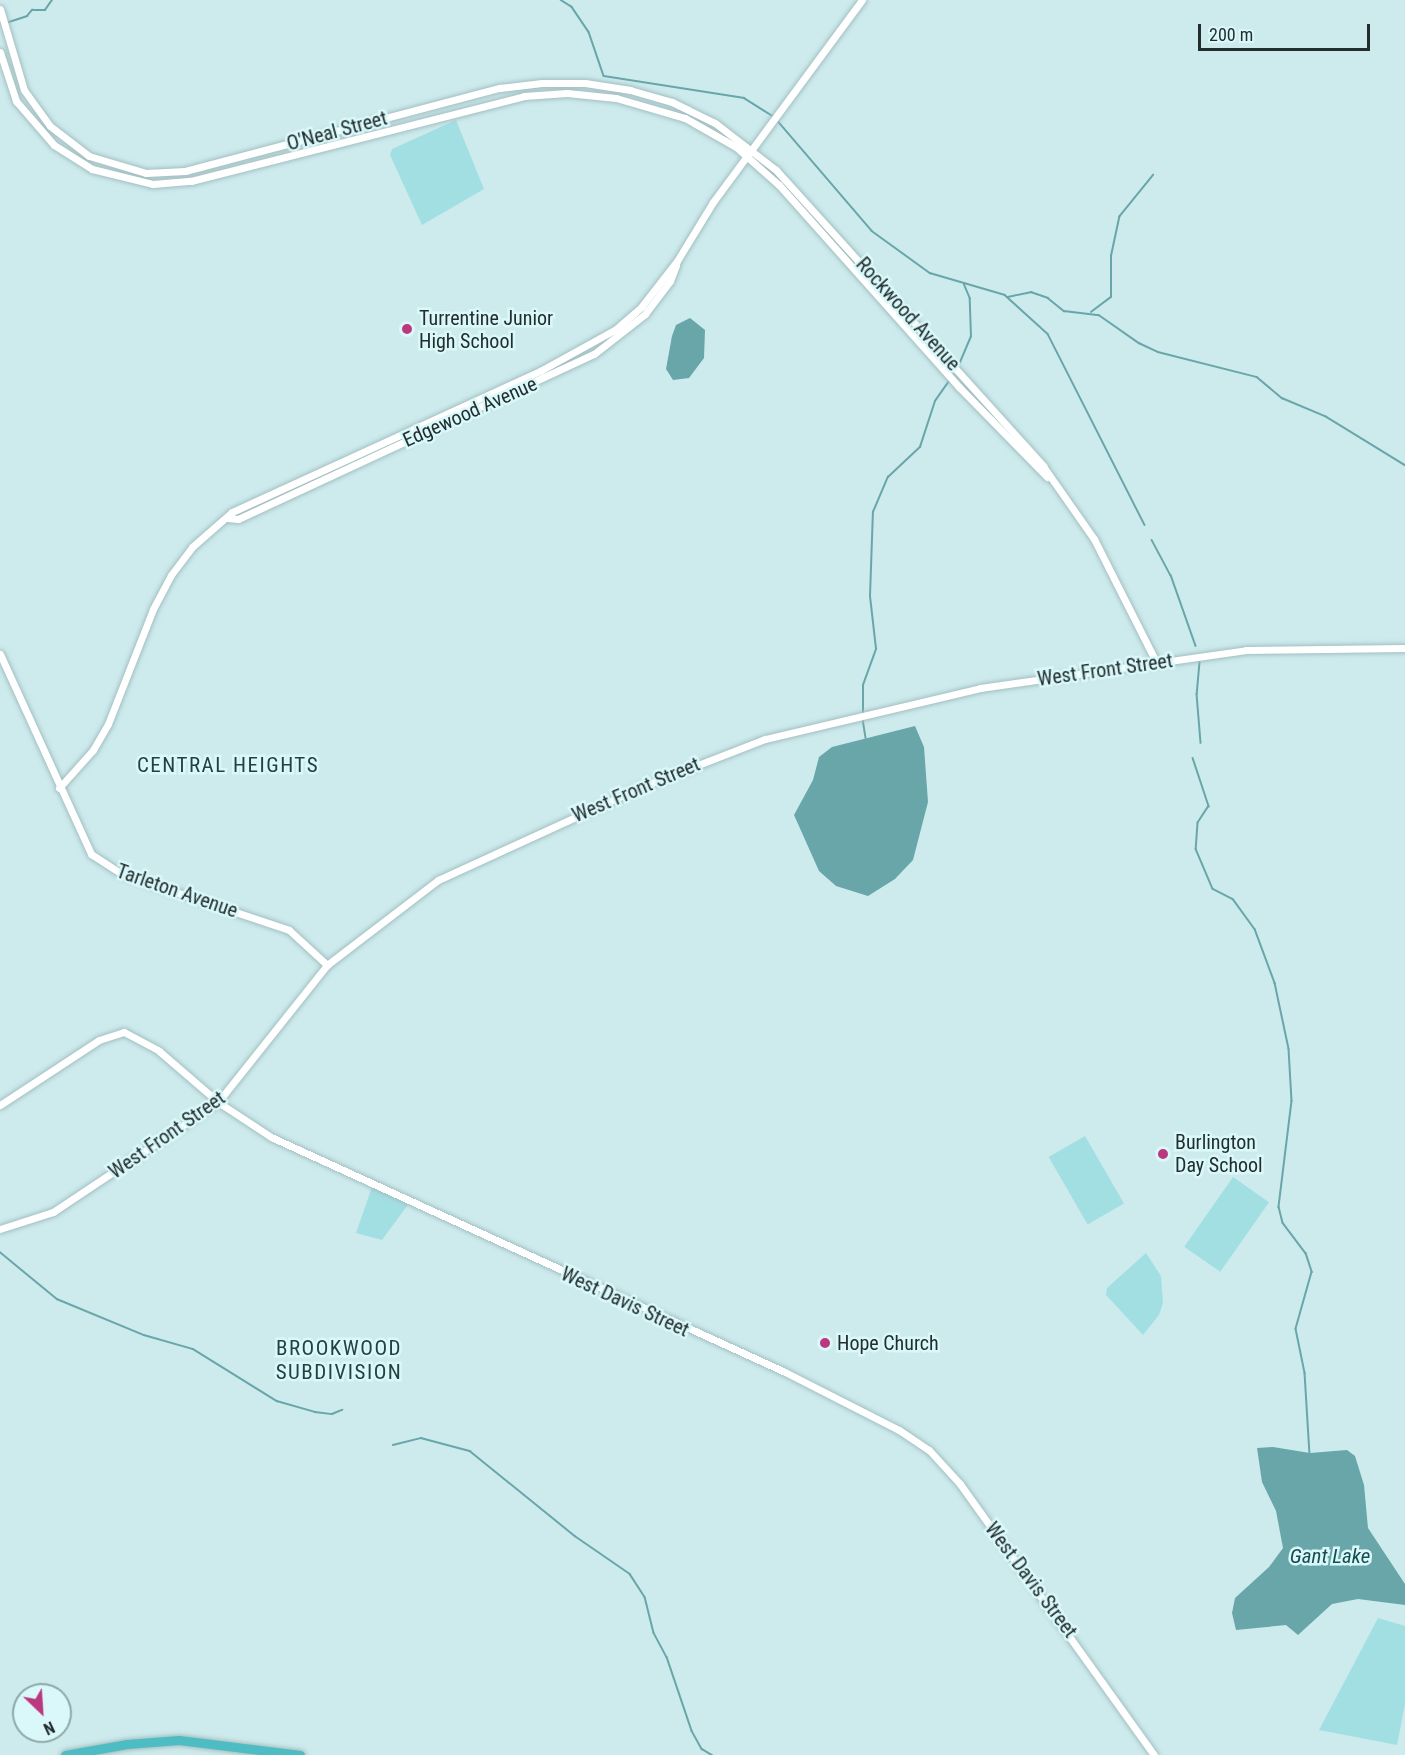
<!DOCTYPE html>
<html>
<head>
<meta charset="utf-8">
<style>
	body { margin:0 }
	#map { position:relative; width:1405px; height:1755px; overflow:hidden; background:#cdebed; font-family:"Roboto Condensed",sans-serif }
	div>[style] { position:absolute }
	.green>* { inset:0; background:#a2dfe3; transform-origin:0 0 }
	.water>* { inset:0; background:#68a6aa }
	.stream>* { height:1.5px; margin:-0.75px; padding:0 0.75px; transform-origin:0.75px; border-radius:0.75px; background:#68a6aa }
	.roads { filter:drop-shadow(0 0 2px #a3bfc1) drop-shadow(0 0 2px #a3bfc1) }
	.tertiary>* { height:7px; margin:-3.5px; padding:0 3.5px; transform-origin:3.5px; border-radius:3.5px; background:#fff }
	.trunk>* { height:9px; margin:-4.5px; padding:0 4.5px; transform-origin:4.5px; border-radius:4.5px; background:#4ebcc3 }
	.dots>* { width:16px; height:16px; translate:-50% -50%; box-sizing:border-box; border:3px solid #daf8fa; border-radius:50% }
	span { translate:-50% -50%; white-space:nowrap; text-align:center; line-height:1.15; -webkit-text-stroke:5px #daf8fa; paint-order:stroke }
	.street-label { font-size:20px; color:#222d2e }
	.poi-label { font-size:20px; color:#222d2e }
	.left { translate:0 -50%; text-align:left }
	.neighbourhood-label { font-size:21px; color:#264041; letter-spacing:1.5px }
	.water-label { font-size:21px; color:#164d51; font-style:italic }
	.north { position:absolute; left:12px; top:1683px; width:60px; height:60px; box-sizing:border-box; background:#daf8fa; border:2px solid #90a7a8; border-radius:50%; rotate:155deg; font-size:16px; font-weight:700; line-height:24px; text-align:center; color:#222d2e }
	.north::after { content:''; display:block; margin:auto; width:21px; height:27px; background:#bb387f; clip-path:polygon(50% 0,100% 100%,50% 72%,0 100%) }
	.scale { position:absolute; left:1198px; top:24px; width:172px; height:27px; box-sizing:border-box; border:3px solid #222d2e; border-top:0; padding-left:8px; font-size:18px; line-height:21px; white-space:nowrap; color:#222d2e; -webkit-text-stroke:4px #daf8fa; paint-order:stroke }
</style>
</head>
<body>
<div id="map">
	<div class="green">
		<div style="clip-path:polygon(456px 120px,484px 189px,422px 225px,390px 155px,392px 149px)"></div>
		<div style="left:1085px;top:1136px;width:78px;height:42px;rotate:60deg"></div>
		<div style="left:1233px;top:1177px;width:44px;height:85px;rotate:35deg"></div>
		<div style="clip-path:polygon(373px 1184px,410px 1202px,382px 1240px,356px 1233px)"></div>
		<div style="clip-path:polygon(1146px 1253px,1161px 1276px,1163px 1303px,1159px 1315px,1143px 1335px,1106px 1295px,1107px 1288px)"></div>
		<div style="clip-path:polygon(1378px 1618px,1405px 1626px,1405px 1704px,1397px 1745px,1319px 1730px)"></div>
	</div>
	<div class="water">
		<div style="clip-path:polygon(690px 318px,705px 330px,704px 358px,689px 378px,673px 380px,666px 369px,672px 336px,676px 325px)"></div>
		<div style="clip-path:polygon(915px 726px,924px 747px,928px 802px,913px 860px,895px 879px,868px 896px,836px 886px,819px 871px,794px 815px,813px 780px,819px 757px,832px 747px)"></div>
		<div style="clip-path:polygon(1273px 1447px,1310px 1453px,1347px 1450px,1355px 1456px,1364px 1485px,1368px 1528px,1405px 1584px,1405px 1605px,1358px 1599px,1332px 1604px,1298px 1635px,1286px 1625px,1236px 1630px,1232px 1613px,1235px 1598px,1269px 1567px,1283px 1548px,1276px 1511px,1262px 1482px,1257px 1448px)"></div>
	</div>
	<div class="stream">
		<div style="left:561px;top:0;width:13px;rotate:32deg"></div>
		<div style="left:572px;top:7px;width:30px;rotate:56deg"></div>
		<div style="left:589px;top:32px;width:46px;rotate:71.2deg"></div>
		<div style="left:604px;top:76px;width:142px;rotate:8.9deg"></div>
		<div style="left:744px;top:98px;width:34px;rotate:32deg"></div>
		<div style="left:9px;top:22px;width:19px;rotate:-18deg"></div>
		<div style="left:27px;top:16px;width:8px;rotate:-50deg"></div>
		<div style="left:32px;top:10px;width:13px"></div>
		<div style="left:45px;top:10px;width:12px;rotate:-55deg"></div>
		<div style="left:777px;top:120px;width:146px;rotate:49.4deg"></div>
		<div style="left:872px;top:231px;width:72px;rotate:35.9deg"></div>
		<div style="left:930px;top:273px;width:78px;rotate:16.3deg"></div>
		<div style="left:1005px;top:295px;width:58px;rotate:42.2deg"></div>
		<div style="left:1048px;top:334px;width:214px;rotate:63.1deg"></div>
		<div style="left:1008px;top:297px;width:24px;rotate:-12deg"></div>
		<div style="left:1031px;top:292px;width:18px;rotate:19deg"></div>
		<div style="left:1048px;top:298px;width:21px;rotate:39deg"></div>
		<div style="left:1064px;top:311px;width:35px;rotate:7deg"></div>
		<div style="left:1099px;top:315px;width:49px;rotate:35deg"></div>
		<div style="left:1139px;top:343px;width:21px;rotate:25deg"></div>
		<div style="left:1158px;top:352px;width:102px;rotate:14.2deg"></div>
		<div style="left:1257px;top:377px;width:33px;rotate:40deg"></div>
		<div style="left:1282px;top:398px;width:47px;rotate:22.7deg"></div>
		<div style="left:1325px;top:416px;width:94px;rotate:31.5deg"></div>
		<div style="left:1091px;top:312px;width:25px;rotate:-37deg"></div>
		<div style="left:1111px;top:297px;width:41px;rotate:-90deg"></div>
		<div style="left:1111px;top:256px;width:40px;rotate:-78deg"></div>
		<div style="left:1119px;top:217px;width:54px;rotate:-51deg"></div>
		<div style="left:958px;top:367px;width:33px;rotate:-67deg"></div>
		<div style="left:971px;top:337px;width:38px;rotate:-92deg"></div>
		<div style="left:970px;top:299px;width:15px;rotate:-113deg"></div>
		<div style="left:1152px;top:540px;width:40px;rotate:62deg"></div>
		<div style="left:1171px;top:575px;width:75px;rotate:70.6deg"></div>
		<div style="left:1200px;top:662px;width:32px;rotate:95deg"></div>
		<div style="left:1197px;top:694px;width:49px;rotate:85.3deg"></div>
		<div style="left:863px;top:714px;width:29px;rotate:-90deg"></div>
		<div style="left:863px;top:685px;width:38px;rotate:-70deg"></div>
		<div style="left:876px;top:649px;width:53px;rotate:-96.5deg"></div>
		<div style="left:870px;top:596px;width:84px;rotate:-88deg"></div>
		<div style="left:873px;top:512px;width:38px;rotate:-67deg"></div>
		<div style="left:888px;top:477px;width:44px;rotate:-43.2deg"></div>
		<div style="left:920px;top:447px;width:48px;rotate:-71.9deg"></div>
		<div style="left:935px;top:401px;width:24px;rotate:-55deg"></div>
		<div style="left:863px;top:719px;width:19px;rotate:81deg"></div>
		<div style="left:1193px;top:758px;width:51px;rotate:71.6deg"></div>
		<div style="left:1209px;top:806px;width:20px;rotate:123deg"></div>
		<div style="left:1198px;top:823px;width:26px;rotate:94deg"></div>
		<div style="left:1196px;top:849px;width:43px;rotate:67deg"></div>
		<div style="left:1213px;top:889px;width:22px;rotate:27deg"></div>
		<div style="left:1233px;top:899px;width:37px;rotate:54deg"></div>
		<div style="left:1255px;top:929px;width:58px;rotate:69.7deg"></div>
		<div style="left:1275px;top:983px;width:67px;rotate:78deg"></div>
		<div style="left:1289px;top:1049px;width:52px;rotate:86.7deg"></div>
		<div style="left:1292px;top:1101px;width:107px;rotate:97deg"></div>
		<div style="left:1279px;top:1207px;width:16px;rotate:76deg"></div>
		<div style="left:1283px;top:1223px;width:38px;rotate:53deg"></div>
		<div style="left:1306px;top:1253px;width:20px;rotate:72deg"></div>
		<div style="left:1312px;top:1272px;width:59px;rotate:105.7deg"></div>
		<div style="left:1296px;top:1329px;width:45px;rotate:78.4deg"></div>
		<div style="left:1305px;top:1373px;width:81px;rotate:86.5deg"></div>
		<div style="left:0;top:1252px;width:74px;rotate:39.5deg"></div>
		<div style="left:57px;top:1299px;width:94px;rotate:22.5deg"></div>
		<div style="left:144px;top:1335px;width:51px;rotate:15.9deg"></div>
		<div style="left:193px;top:1349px;width:99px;rotate:31.8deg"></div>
		<div style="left:277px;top:1401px;width:40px;rotate:16deg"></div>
		<div style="left:315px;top:1412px;width:17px;rotate:7deg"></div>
		<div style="left:332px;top:1414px;width:11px;rotate:-22deg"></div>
		<div style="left:393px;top:1445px;width:29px;rotate:-14deg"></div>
		<div style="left:421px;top:1438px;width:51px;rotate:14.9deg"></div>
		<div style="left:470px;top:1451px;width:135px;rotate:39deg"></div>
		<div style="left:575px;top:1536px;width:67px;rotate:34.6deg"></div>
		<div style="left:630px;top:1574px;width:27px;rotate:57deg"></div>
		<div style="left:645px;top:1597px;width:37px;rotate:76deg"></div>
		<div style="left:654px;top:1633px;width:27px;rotate:62deg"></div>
		<div style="left:667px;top:1657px;width:78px;rotate:71.3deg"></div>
		<div style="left:692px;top:1731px;width:21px;rotate:61deg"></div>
		<div style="left:702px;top:1749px;width:12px;rotate:31deg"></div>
	</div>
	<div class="roads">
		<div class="tertiary">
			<div style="left:0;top:9px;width:84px;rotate:73.5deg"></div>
			<div style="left:24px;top:90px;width:44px;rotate:54.2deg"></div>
			<div style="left:50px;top:126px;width:49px;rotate:37.6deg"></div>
			<div style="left:89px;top:156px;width:59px;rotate:16.6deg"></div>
			<div style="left:146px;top:173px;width:39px;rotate:-3deg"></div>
			<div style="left:185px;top:171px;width:326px;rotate:-14.8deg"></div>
			<div style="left:500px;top:88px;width:42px;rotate:-6.8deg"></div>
			<div style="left:542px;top:83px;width:43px"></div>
			<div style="left:585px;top:83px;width:46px;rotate:8.8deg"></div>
			<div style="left:630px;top:90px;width:44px;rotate:15.9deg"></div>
			<div style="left:672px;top:102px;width:48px;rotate:26deg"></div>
			<div style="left:715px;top:123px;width:77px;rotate:37.6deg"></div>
			<div style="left:776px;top:170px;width:399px;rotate:47.9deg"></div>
			<div style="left:1043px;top:466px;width:89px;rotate:55.1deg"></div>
			<div style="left:1094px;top:539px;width:138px;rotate:63.2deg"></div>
			<div style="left:0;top:52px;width:52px;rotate:71.9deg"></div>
			<div style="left:16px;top:101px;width:58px;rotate:49.2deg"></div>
			<div style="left:54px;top:145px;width:45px;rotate:32.3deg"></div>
			<div style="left:92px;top:169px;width:63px;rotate:13.8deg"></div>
			<div style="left:153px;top:184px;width:38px;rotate:-5deg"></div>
			<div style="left:191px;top:181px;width:344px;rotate:-14.3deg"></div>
			<div style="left:524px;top:96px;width:43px;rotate:-4deg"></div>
			<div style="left:567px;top:93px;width:49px;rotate:5.8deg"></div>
			<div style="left:616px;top:98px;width:72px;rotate:16.2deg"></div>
			<div style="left:685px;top:118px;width:59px;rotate:29.6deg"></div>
			<div style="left:736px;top:147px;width:57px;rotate:41.5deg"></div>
			<div style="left:779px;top:185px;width:271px;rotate:48.3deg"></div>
			<div style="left:959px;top:387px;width:126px;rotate:45.6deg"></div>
			<div style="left:228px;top:518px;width:10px;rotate:6deg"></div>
			<div style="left:238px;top:519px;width:392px;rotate:-24.9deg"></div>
			<div style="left:594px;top:354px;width:65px;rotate:-38.1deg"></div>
			<div style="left:645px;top:314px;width:41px;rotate:-52.9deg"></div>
			<div style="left:670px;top:281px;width:17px;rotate:-69deg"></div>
			<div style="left:0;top:654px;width:220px;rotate:65.5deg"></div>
			<div style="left:91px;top:854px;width:37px;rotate:33deg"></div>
			<div style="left:122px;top:874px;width:176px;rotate:18.5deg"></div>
			<div style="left:289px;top:930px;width:52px;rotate:42.6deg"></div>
			<div style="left:59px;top:788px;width:51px;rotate:-48.2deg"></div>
			<div style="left:93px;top:750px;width:30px;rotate:-60deg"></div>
			<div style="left:108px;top:724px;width:123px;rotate:-68.6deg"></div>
			<div style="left:153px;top:609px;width:38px;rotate:-62deg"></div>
			<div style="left:171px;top:575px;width:35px;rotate:-53deg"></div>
			<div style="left:192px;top:547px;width:53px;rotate:-41.2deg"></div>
			<div style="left:232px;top:512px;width:339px;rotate:-24.6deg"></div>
			<div style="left:540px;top:371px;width:87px;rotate:-28.9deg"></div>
			<div style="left:616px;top:329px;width:35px;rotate:-41deg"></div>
			<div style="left:642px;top:306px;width:57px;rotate:-52.1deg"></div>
			<div style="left:677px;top:261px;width:69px;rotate:-58.6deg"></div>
			<div style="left:713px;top:202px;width:251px;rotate:-53.6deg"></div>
			<div style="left:0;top:1105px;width:118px;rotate:-33.3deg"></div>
			<div style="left:99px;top:1040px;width:26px;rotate:-18deg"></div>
			<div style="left:124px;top:1032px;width:40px;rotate:28deg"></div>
			<div style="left:159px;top:1051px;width:78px;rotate:40.8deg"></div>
			<div style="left:218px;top:1102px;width:64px;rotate:33.4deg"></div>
			<div style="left:271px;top:1137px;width:565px;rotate:24.57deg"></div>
			<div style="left:785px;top:1372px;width:128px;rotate:27deg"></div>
			<div style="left:899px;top:1430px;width:36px;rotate:34deg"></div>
			<div style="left:929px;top:1450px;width:46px;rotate:47.6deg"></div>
			<div style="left:960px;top:1484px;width:333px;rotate:54.4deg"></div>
			<div style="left:0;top:1229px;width:56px;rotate:-17.8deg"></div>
			<div style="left:53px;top:1212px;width:198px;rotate:-33.7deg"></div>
			<div style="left:218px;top:1102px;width:175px;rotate:-51.5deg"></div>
			<div style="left:327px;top:965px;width:140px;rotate:-37.4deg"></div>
			<div style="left:438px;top:880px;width:221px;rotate:-24.6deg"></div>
			<div style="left:639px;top:788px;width:135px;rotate:-21.3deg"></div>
			<div style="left:765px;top:739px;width:221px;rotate:-13.3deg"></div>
			<div style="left:980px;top:688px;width:269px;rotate:-8.1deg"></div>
			<div style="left:1246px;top:650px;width:159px;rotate:-0.7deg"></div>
		</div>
		<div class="trunk">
			<div style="left:65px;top:1755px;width:63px;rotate:-10.1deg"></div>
			<div style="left:127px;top:1744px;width:52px;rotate:-4.4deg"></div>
			<div style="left:179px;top:1740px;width:122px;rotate:7.1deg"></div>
		</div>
	</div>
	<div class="dots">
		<div style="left:407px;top:329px;background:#bb387f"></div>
		<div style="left:1163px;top:1154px;background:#bb387f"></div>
		<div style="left:825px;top:1343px;background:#bb387f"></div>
	</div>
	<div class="street-label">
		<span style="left:337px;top:131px;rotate:-15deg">O'Neal Street</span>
		<span style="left:908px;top:314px;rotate:48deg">Rockwood Avenue</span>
		<span style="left:470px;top:412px;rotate:-24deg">Edgewood Avenue</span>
		<span style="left:1105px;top:670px;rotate:-8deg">West Front Street</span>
		<span style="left:636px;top:790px;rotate:-23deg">West Front Street</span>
		<span style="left:177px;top:891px;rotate:19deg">Tarleton Avenue</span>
		<span style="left:167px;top:1135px;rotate:-35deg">West Front Street</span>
		<span style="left:625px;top:1302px;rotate:25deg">West Davis Street</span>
		<span style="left:1031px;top:1580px;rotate:53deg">West Davis Street</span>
	</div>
	<div class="poi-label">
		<span class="left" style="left:419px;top:330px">Turrentine Junior<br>High School</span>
		<span class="left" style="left:1175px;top:1154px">Burlington<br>Day School</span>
		<span class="left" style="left:837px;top:1343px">Hope Church</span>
	</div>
	<div class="neighbourhood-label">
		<span style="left:228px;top:765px">CENTRAL HEIGHTS</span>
		<span style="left:339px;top:1360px">BROOKWOOD<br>SUBDIVISION</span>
	</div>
	<div class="water-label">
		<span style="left:1330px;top:1556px">Gant Lake</span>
	</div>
	<div class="north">N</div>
	<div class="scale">200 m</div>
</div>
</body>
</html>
